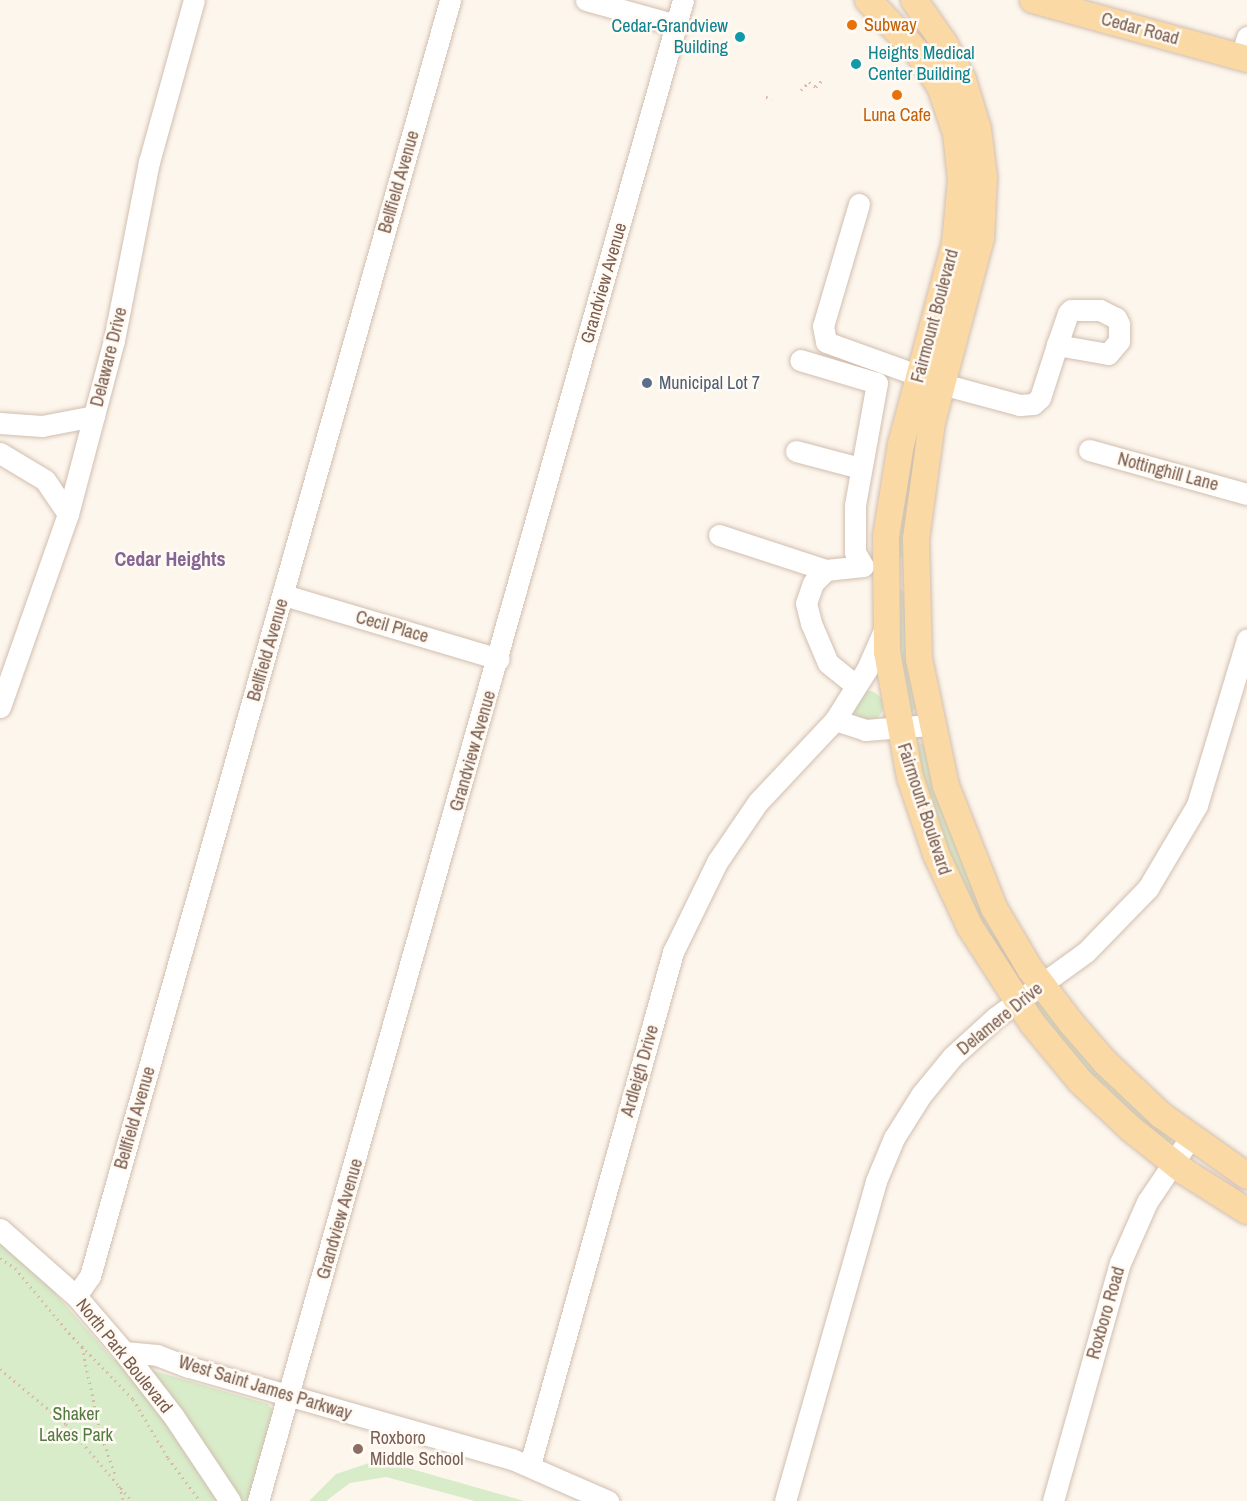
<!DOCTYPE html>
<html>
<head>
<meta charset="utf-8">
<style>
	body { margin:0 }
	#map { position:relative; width:1247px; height:1501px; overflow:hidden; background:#fdf6ec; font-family:"Archivo Narrow",sans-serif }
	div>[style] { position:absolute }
	.green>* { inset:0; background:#d8ecc9 }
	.round { border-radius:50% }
	.path>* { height:3px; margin-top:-1.5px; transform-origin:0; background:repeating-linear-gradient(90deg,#d9b8a5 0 1.5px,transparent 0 6px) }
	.roads { filter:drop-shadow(0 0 2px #d1beb0) drop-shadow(0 0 2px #d1beb0) }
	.minor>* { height:21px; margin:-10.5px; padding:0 10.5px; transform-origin:10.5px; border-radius:10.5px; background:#fff }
	.major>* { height:26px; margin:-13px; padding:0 13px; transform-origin:13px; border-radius:13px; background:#fbd9a5 }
	.dots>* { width:16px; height:16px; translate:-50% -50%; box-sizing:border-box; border:3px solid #fffaf3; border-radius:50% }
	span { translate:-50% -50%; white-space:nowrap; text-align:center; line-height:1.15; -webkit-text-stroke:5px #fffaf3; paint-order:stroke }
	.food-label { font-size:18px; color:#c56008 }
	.left { translate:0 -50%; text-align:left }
	.culture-label { font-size:18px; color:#0d838f }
	.right { translate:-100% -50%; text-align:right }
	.street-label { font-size:18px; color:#7a5c4d }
	.service-label { font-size:18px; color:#4e5e75 }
	.park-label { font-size:18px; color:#537a41 }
	.education-label { font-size:18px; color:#785e54 }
	.neighbourhood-label { font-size:20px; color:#846695; font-weight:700 }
</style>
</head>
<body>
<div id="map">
	<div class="green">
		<div style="clip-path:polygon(924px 390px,905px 556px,899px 558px,892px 550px)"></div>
		<div style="clip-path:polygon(896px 586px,907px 595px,917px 708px,910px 713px,892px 588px)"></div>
		<div class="round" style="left:853px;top:691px;width:30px;height:30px"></div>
		<div style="clip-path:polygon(919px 742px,926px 747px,1022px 980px,1020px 982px,962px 897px,912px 747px)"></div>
		<div style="clip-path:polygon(1040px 1001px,1173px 1138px,1169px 1144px,1083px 1071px,1033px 1005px)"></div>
		<div style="clip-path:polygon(0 1240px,34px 1269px,113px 1359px,268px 1404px,273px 1410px,250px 1501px,0 1501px)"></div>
		<div style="clip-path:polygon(369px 1463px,401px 1466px,524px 1501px,475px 1501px,386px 1477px,350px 1483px,326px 1501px,309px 1501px,336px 1474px)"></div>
	</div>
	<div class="path">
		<div style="left:801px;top:90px;width:11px;rotate:-45deg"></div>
		<div style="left:809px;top:82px;width:9px;rotate:36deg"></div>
		<div style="left:816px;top:87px;width:11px;rotate:-49deg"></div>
		<div style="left:766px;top:97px;width:6px;rotate:18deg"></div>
		<div style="left:0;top:1258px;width:18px;rotate:34deg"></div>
		<div style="left:15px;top:1268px;width:85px;rotate:50.3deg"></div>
		<div style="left:69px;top:1333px;width:92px;rotate:45.9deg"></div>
		<div style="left:133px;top:1399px;width:69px;rotate:59.3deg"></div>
		<div style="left:168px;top:1458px;width:54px;rotate:53.3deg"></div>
		<div style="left:82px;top:1347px;width:87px;rotate:78deg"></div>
		<div style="left:100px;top:1432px;width:48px;rotate:70.4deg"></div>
		<div style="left:0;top:1369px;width:86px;rotate:39.8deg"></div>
		<div style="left:66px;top:1424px;width:101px;rotate:49.4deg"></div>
		<div style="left:119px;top:1486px;width:16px;rotate:72deg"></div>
	</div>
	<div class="roads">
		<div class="minor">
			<div style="left:586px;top:0;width:93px;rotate:15.5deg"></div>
			<div style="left:1241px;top:57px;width:21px;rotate:-73deg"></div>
			<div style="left:859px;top:204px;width:127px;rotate:106.4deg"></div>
			<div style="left:823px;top:326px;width:16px;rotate:79deg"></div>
			<div style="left:826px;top:342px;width:123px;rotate:19.9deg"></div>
			<div style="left:942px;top:384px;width:81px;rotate:15.1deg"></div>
			<div style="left:1020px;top:405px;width:13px;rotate:-4deg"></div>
			<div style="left:1033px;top:404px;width:9px;rotate:-41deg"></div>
			<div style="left:1040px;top:398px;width:56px;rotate:-72.2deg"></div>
			<div style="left:1057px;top:345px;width:34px;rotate:-71deg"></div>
			<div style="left:1068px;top:313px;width:4px;rotate:-45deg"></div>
			<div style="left:1071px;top:310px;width:29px"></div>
			<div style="left:1100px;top:310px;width:18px;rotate:27deg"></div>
			<div style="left:1116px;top:318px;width:7px;rotate:63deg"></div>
			<div style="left:1119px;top:324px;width:17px;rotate:90deg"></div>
			<div style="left:1119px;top:341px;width:17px;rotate:130deg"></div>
			<div style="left:1108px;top:354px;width:52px;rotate:-170deg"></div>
			<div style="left:0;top:423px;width:42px;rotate:4.1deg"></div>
			<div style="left:42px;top:426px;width:53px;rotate:-10.9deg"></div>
			<div style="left:1089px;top:450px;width:164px;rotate:15.6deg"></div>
			<div style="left:796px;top:451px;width:66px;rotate:14.9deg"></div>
			<div style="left:0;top:453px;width:52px;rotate:31deg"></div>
			<div style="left:45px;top:480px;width:41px;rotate:55.9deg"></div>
			<div style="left:719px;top:535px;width:113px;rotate:18.1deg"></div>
			<div style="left:826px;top:570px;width:37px;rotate:-6deg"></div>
			<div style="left:863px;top:566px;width:16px;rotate:-120deg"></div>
			<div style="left:855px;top:552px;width:47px;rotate:-90deg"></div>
			<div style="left:855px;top:505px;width:124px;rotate:-79.8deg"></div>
			<div style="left:877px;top:383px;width:80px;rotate:-163.4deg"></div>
			<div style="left:826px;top:570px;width:18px;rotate:135deg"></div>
			<div style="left:813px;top:583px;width:21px;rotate:109deg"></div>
			<div style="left:806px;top:603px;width:21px;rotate:76deg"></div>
			<div style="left:811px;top:623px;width:43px;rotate:67deg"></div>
			<div style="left:828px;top:663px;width:36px;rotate:39deg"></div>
			<div style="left:284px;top:595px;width:224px;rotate:16.6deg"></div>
			<div style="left:0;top:707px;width:205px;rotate:-70.6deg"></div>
			<div style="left:68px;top:514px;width:180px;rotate:-75.2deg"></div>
			<div style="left:114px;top:340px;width:181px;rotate:-78.9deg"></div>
			<div style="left:149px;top:162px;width:168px;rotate:-74.5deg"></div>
			<div style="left:835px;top:720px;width:60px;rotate:-57.9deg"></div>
			<div style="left:867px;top:669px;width:45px;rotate:-66.3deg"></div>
			<div style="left:0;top:1229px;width:101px;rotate:41.4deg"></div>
			<div style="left:76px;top:1296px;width:74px;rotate:49.4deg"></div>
			<div style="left:124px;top:1352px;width:82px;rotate:52.4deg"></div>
			<div style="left:174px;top:1417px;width:101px;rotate:56.3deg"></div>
			<div style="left:76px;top:1296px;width:24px;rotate:-55deg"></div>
			<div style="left:90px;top:1276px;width:1326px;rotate:-74.24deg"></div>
			<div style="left:124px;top:1352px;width:33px;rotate:5deg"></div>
			<div style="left:157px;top:1355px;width:34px;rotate:21deg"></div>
			<div style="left:189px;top:1367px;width:336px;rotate:15.9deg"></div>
			<div style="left:512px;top:1459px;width:105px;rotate:23.6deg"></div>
			<div style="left:530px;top:1465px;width:533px;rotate:-74.42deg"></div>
			<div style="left:673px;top:952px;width:100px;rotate:-63.9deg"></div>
			<div style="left:717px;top:862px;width:73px;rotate:-55.7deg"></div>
			<div style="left:758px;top:802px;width:112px;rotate:-46.8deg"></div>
			<div style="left:835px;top:720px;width:32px;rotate:18deg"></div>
			<div style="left:865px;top:730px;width:65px;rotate:-4.4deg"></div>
			<div style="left:258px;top:1501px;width:1560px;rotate:-74.19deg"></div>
			<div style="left:785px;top:1501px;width:333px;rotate:-74.1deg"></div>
			<div style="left:876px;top:1181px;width:47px;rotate:-67.3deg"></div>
			<div style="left:894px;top:1138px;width:51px;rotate:-57.9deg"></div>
			<div style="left:921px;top:1095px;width:49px;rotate:-50.8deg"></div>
			<div style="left:952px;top:1057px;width:59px;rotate:-42.3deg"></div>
			<div style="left:996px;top:1017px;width:111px;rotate:-35.8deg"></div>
			<div style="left:1086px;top:952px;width:89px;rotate:-45.9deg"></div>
			<div style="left:1148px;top:888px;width:96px;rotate:-59.4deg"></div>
			<div style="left:1197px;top:805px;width:173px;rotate:-73.2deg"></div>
			<div style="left:1053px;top:1501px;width:247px;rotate:-74.3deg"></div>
			<div style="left:1120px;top:1263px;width:67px;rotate:-66.1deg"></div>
			<div style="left:1147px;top:1202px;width:77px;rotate:-56.1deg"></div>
		</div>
		<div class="major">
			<div style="left:868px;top:0;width:74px;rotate:46.6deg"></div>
			<div style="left:919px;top:54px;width:38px;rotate:57deg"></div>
			<div style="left:940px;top:86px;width:50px;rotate:71.2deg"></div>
			<div style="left:956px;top:133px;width:47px;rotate:83.9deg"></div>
			<div style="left:961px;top:180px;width:63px;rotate:95.4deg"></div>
			<div style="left:955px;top:243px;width:208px;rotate:105deg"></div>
			<div style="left:901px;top:444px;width:94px;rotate:99.2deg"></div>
			<div style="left:886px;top:537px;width:115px;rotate:89.5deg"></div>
			<div style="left:887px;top:652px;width:127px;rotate:79.6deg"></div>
			<div style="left:910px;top:777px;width:81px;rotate:71.3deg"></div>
			<div style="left:936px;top:854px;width:81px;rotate:65deg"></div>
			<div style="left:970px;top:927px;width:114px;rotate:57.1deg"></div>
			<div style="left:1032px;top:1023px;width:75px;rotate:50.4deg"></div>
			<div style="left:1080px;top:1081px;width:69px;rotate:43.2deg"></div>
			<div style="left:1130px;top:1128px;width:70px;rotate:38.7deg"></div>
			<div style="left:1185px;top:1172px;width:73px;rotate:32.2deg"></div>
			<div style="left:914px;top:0;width:52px;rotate:55.1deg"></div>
			<div style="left:944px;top:43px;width:42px;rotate:62.8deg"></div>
			<div style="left:963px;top:80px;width:51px;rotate:73deg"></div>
			<div style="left:978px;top:129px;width:48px;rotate:82.9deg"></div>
			<div style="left:984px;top:177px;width:61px;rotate:92.8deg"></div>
			<div style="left:981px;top:238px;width:190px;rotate:104.9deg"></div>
			<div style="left:932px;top:422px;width:118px;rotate:97.8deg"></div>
			<div style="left:916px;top:539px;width:120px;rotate:88.6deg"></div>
			<div style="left:919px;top:659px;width:130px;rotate:78deg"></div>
			<div style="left:946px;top:786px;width:131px;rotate:68.5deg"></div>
			<div style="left:994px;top:908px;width:71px;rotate:59.5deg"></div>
			<div style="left:1030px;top:969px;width:69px;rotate:52.6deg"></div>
			<div style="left:1072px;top:1024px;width:52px;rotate:48.9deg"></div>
			<div style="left:1106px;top:1063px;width:76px;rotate:43.4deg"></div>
			<div style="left:1161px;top:1115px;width:105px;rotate:35.3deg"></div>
			<div style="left:1033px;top:0;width:222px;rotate:15.4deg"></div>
		</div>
	</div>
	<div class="dots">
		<div style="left:852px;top:25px;background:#e8710a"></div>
		<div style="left:740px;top:37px;background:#0f9aa8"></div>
		<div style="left:856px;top:64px;background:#0f9aa8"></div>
		<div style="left:897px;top:95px;background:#e8710a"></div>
		<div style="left:647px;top:383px;background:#5c6f8a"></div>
		<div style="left:358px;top:1449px;background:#8d6e63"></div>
	</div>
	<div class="food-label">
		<span class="left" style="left:864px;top:25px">Subway</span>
		<span style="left:897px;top:115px">Luna Cafe</span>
	</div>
	<div class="culture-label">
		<span class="right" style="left:728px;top:37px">Cedar-Grandview<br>Building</span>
		<span class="left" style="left:868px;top:64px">Heights Medical<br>Center Building</span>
	</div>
	<div class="street-label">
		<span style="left:1140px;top:29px;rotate:15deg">Cedar Road</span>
		<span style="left:399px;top:182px;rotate:-74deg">Bellfield Avenue</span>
		<span style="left:604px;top:283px;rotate:-74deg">Grandview Avenue</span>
		<span style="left:935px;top:316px;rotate:-75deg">Fairmount Boulevard</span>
		<span style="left:109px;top:357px;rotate:-76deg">Delaware Drive</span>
		<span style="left:1168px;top:472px;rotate:15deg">Nottinghill Lane</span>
		<span style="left:392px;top:627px;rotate:16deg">Cecil Place</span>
		<span style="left:268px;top:650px;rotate:-74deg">Bellfield Avenue</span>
		<span style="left:473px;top:751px;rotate:-74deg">Grandview Avenue</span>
		<span style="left:924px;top:809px;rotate:72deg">Fairmount Boulevard</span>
		<span style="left:1000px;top:1019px;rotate:-39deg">Delamere Drive</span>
		<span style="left:640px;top:1071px;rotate:-74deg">Ardleigh Drive</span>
		<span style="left:135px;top:1118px;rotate:-74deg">Bellfield Avenue</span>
		<span style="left:340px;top:1219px;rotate:-74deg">Grandview Avenue</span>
		<span style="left:1106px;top:1313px;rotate:-74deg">Roxboro Road</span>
		<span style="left:124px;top:1356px;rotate:51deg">North Park Boulevard</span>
		<span style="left:265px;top:1388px;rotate:17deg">West Saint James Parkway</span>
	</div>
	<div class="service-label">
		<span class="left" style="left:659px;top:383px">Municipal Lot 7</span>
	</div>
	<div class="park-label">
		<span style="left:76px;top:1425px">Shaker<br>Lakes Park</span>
	</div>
	<div class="education-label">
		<span class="left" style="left:370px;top:1449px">Roxboro<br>Middle School</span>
	</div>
	<div class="neighbourhood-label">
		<span style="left:170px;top:558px">Cedar Heights</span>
	</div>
</div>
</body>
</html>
